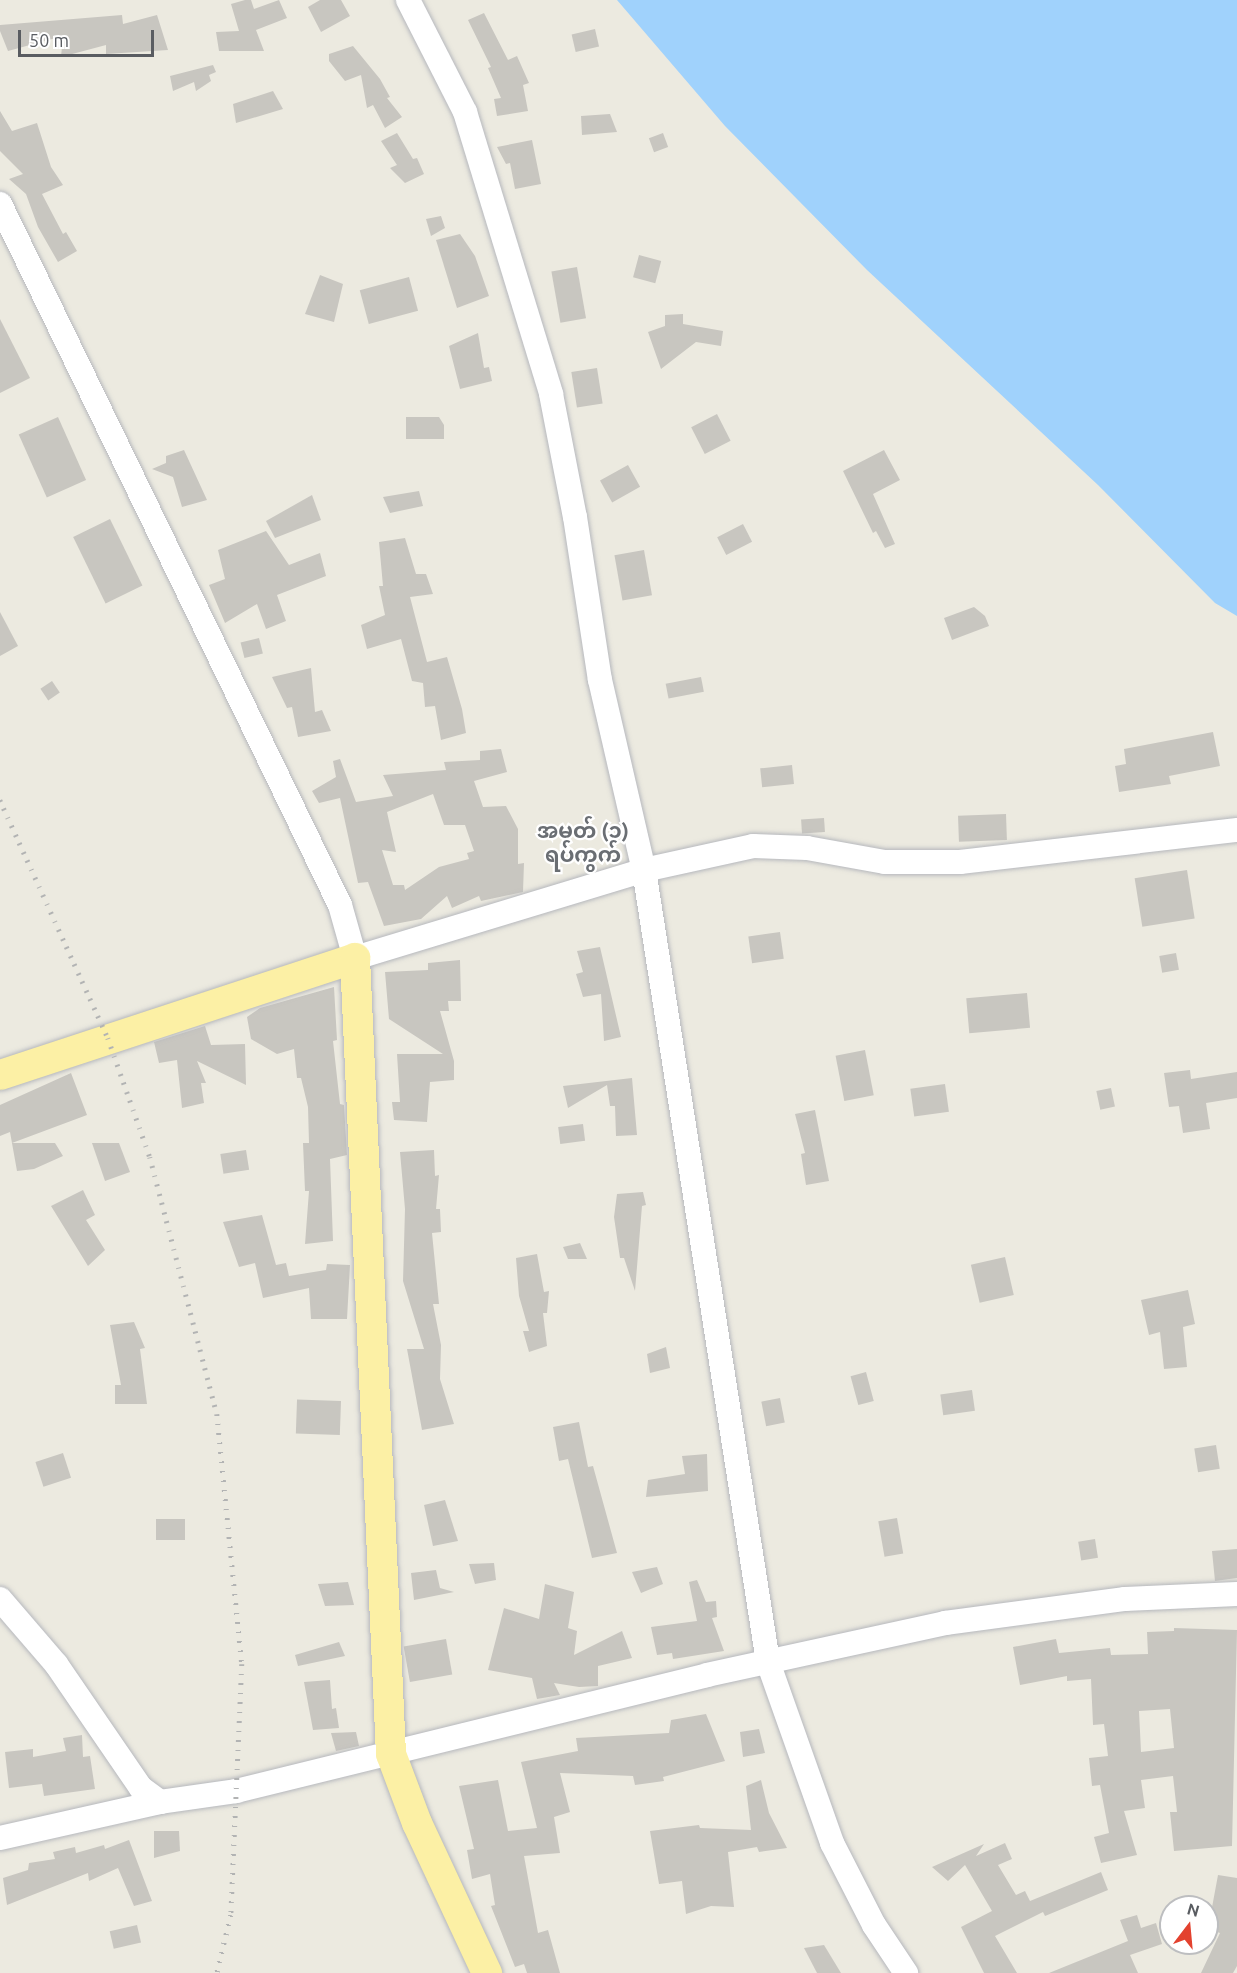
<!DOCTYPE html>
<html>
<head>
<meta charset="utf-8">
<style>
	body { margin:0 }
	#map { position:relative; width:1237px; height:1973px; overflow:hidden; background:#eceae0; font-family:Ubuntu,"Noto Sans Myanmar",sans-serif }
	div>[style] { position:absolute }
	.water>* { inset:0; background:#a0d2fc }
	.building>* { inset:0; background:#c8c6c0; transform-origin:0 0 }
	.roads { filter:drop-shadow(0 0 2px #b6b8bd) drop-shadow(0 0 2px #b6b8bd) }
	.minor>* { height:24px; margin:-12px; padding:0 12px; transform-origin:12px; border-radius:12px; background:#fff }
	.major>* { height:30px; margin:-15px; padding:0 15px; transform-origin:15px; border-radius:15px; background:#fcf0a5 }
	.rail>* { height:4.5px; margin-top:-2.25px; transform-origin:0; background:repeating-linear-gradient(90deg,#b2b3b3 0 1.5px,transparent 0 9.5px) }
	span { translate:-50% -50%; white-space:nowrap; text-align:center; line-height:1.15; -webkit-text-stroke:4.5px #fff; paint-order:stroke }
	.quarter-label { font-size:21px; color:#6a6e73; font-weight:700 }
	.north { position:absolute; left:1159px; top:1895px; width:60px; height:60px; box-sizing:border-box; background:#fff; border:2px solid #bdbec0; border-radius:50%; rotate:16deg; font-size:16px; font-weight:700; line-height:24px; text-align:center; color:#595c61 }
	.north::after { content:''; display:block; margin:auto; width:21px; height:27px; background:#e3422f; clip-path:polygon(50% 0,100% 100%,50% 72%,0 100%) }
	.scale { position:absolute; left:18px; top:30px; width:136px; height:27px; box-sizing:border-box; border:3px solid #595c61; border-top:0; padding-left:8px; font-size:18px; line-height:21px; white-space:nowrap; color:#595c61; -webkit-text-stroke:4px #fff; paint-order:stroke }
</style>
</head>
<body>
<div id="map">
	<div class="water">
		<div style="clip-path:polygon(617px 0,1237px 0,1237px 616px,1215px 603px,1098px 485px,867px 270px,725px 126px)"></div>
	</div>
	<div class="building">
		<div style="clip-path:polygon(245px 0,251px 0,254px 9px,279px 0,287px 18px,256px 30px,264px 51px,219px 51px,216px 32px,239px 31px,231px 4px)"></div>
		<div style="clip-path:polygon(320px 0,341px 0,350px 16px,321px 32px,308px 7px)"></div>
		<div style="clip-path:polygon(484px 13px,508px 60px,517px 56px,529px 83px,523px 85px,528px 111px,497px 116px,494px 99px,501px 98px,488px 68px,491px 67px,468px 20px)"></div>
		<div style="clip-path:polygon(122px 15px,123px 24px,157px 15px,168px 50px,106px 54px,106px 45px,61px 57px,63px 36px,8px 51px,0 31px,0 25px)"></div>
		<div style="left:595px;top:29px;width:18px;height:24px;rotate:77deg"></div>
		<div style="clip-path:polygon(353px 46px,380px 79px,390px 97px,387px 98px,402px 117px,385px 128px,373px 105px,367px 108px,361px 75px,345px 81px,329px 61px,329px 54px)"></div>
		<div style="clip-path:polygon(213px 65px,216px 72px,209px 75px,211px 81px,196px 91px,194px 82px,173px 91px,170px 76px)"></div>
		<div style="clip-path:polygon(273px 91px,283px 109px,236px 123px,233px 104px)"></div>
		<div style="clip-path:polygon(0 111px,12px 131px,37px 123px,51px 167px,63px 185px,42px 194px,63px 234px,66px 232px,77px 251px,58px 262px,38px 227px,26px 194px,9px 179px,23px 174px,0 151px)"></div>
		<div style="clip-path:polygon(610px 114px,617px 132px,582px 135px,581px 116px)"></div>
		<div style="clip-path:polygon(397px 133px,413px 159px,417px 158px,424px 174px,405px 183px,390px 168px,397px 165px,381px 141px)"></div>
		<div style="left:663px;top:133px;width:15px;height:15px;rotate:70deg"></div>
		<div style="clip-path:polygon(532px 140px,541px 184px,515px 189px,510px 163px,506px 164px,497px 147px)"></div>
		<div style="clip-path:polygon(441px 216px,445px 228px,431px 236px,426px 219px)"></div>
		<div style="clip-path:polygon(460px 234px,475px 256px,489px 296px,457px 308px,436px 240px)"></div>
		<div style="left:639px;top:255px;width:23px;height:23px;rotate:15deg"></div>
		<div style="left:577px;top:267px;width:52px;height:26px;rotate:80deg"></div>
		<div style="clip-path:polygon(320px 275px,343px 284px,334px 322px,305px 314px)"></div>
		<div style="left:409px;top:277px;width:35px;height:51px;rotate:75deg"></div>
		<div style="clip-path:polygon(683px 314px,683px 324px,723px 331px,721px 346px,696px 342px,661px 369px,648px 332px,665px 326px,665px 315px)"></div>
		<div style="clip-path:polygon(0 319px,30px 378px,0 393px)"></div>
		<div style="clip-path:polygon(478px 333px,484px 368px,489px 367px,492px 381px,460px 389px,449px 346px)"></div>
		<div style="left:597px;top:368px;width:36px;height:26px;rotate:81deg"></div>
		<div style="left:717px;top:414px;width:30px;height:29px;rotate:63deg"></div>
		<div style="left:58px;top:417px;width:69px;height:43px;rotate:66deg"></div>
		<div style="clip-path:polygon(406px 417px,439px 417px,444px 425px,444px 439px,406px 439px)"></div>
		<div style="clip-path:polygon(184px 450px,207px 500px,182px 507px,173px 477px,152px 469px,166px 463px,166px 456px)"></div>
		<div style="clip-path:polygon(884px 450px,900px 480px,873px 494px,895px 544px,885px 548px,876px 531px,873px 533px,843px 471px)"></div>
		<div style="left:628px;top:465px;width:25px;height:32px;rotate:61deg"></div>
		<div style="clip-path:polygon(419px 491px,423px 506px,390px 513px,383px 497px)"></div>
		<div style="clip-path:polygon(312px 495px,321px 520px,275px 538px,266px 521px)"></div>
		<div style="left:110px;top:519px;width:74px;height:41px;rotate:64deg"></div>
		<div style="left:743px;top:524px;width:20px;height:29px;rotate:63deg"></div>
		<div style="clip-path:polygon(266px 531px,289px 565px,320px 553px,326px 576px,277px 595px,286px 621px,266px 629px,257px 604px,225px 623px,209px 585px,225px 579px,218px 550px)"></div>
		<div style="clip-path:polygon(405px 538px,416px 574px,426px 574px,433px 594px,410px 597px,427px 662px,447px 657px,462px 709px,466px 733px,441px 740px,435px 706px,425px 707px,423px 683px,412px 681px,401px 639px,367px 649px,361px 625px,385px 615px,379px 586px,383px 586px,379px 542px)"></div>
		<div style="left:644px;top:550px;width:46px;height:30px;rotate:80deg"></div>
		<div style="clip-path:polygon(974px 607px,985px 616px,989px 626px,952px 640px,944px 618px)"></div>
		<div style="clip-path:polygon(0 612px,18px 646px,0 656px)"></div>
		<div style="left:259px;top:638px;width:16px;height:19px;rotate:76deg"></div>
		<div style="clip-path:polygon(311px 668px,315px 712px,322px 710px,331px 731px,298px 737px,292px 707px,287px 708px,272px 677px)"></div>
		<div style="left:701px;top:677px;width:15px;height:36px;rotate:79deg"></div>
		<div style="left:52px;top:681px;width:14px;height:14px;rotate:56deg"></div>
		<div style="clip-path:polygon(1213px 732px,1220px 766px,1169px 776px,1171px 784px,1119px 792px,1115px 766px,1126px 764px,1124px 749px)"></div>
		<div style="clip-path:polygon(evenodd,501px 749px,507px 772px,474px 781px,483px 807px,506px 806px,518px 829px,518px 864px,524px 863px,523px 892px,481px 901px,479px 896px,452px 908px,447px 896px,421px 919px,384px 926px,368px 882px,358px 883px,340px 798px,319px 803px,312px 791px,336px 777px,333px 761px,340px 759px,356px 802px,393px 796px,383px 775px,446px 770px,444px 762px,480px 760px,480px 751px,501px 749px,433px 794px,444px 825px,465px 825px,474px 851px,467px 853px,469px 859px,439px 867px,405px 890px,404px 885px,393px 885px,382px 850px,396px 852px,387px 812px,433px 794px)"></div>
		<div style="left:792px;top:765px;width:19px;height:32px;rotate:84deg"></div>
		<div style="left:1006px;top:814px;width:26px;height:48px;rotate:88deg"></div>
		<div style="left:824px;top:818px;width:14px;height:23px;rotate:86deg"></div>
		<div style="left:1187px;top:870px;width:49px;height:53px;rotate:81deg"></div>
		<div style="left:780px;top:932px;width:27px;height:32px;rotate:82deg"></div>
		<div style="clip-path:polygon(600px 947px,621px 1037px,604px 1041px,601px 994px,583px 997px,576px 974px,583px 972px,577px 951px)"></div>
		<div style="left:1176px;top:953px;width:17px;height:17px;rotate:80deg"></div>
		<div style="clip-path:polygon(460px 960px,461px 1001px,448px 1001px,449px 1011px,440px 1011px,454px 1061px,454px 1080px,430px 1082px,427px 1122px,394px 1120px,392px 1102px,400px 1102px,397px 1054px,443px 1054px,389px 1019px,385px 972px,428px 970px,428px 963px)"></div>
		<div style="clip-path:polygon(334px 987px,337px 1040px,333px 1041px,340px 1104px,344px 1105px,347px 1155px,330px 1159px,333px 1241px,305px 1244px,309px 1191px,305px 1191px,303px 1143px,309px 1143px,308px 1107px,301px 1078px,297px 1078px,294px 1049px,277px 1054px,251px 1039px,247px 1017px,260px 1008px)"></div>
		<div style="left:1027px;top:993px;width:35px;height:61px;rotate:85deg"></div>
		<div style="clip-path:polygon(205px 1026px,211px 1045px,245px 1044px,246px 1085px,197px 1061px,206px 1083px,201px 1083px,204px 1103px,182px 1108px,177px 1060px,159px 1063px,154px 1042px)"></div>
		<div style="left:865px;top:1050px;width:46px;height:30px;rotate:79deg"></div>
		<div style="clip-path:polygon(1190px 1070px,1191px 1079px,1237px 1072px,1237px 1098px,1206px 1103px,1210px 1129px,1183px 1133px,1179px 1106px,1169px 1107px,1164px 1073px)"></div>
		<div style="clip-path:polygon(71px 1073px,87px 1115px,12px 1143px,55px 1143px,63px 1156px,34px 1169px,17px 1171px,10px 1132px,0 1136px,0 1105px)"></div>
		<div style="clip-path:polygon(632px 1078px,637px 1135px,616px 1136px,615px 1106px,610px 1106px,607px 1085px,568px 1108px,563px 1086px)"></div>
		<div style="left:945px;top:1084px;width:28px;height:35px;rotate:82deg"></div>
		<div style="left:1111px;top:1088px;width:19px;height:15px;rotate:78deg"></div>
		<div style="clip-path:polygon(815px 1110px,829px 1181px,806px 1185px,801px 1154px,805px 1153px,795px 1114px)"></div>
		<div style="left:583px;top:1124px;width:17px;height:25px;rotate:83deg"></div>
		<div style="clip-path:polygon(92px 1143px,119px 1143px,130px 1172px,105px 1181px)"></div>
		<div style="left:246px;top:1150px;width:20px;height:26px;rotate:81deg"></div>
		<div style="clip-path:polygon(434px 1150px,435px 1176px,439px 1175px,436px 1209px,440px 1209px,441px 1232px,432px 1233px,439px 1304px,433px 1304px,441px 1345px,440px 1379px,454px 1424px,422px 1430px,407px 1349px,424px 1349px,403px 1281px,405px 1209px,400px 1152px)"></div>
		<div style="clip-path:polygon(83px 1190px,95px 1215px,86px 1220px,105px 1250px,88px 1266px,51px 1206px)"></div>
		<div style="clip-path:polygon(643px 1192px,646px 1205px,642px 1206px,635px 1291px,624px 1258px,620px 1258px,614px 1217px,617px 1194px)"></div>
		<div style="clip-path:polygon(262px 1215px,276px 1265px,286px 1263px,289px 1276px,326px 1270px,327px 1264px,350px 1265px,347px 1319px,311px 1319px,309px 1288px,263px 1298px,255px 1263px,239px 1267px,223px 1222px)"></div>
		<div style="clip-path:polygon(580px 1243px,587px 1259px,568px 1259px,563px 1247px)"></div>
		<div style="clip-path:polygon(537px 1254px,544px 1292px,549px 1291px,547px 1313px,543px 1313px,547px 1346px,529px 1352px,523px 1331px,529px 1331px,519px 1296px,516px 1258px)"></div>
		<div style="left:1005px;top:1257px;width:39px;height:35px;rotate:77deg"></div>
		<div style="clip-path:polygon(1188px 1290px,1195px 1324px,1183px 1327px,1187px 1367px,1164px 1369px,1160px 1332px,1149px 1335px,1141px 1300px)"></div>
		<div style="clip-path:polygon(134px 1322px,145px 1348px,140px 1349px,147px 1404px,115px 1404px,115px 1385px,121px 1385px,110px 1325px)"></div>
		<div style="clip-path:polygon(666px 1347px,670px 1368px,650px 1373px,647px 1354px)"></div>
		<div style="left:866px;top:1372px;width:30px;height:16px;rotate:75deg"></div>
		<div style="left:972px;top:1390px;width:21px;height:32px;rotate:82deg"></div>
		<div style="left:780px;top:1398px;width:25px;height:19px;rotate:79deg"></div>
		<div style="left:341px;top:1401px;width:34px;height:44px;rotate:92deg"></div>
		<div style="clip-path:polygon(579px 1422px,588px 1467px,593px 1466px,617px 1553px,592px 1558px,568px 1459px,559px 1461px,553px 1427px)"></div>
		<div style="left:1216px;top:1445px;width:24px;height:22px;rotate:81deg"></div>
		<div style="left:63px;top:1453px;width:26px;height:29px;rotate:72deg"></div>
		<div style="clip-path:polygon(707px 1454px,708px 1491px,646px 1497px,648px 1480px,685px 1474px,682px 1456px)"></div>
		<div style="clip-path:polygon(445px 1500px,458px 1541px,433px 1546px,424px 1505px)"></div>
		<div style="left:897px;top:1518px;width:36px;height:19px;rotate:80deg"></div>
		<div style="left:156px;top:1519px;width:29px;height:21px"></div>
		<div style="left:1095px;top:1539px;width:19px;height:17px;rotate:81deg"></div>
		<div style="clip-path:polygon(1237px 1549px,1237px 1578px,1215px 1581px,1212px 1551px)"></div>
		<div style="clip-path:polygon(494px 1563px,496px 1580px,475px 1584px,469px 1564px)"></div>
		<div style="clip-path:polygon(657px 1567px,663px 1584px,641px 1593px,632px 1572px)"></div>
		<div style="clip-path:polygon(436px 1570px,440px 1588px,454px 1592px,414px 1600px,411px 1573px)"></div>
		<div style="clip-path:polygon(697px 1580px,706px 1602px,716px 1601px,717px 1617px,712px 1618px,724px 1651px,673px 1659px,672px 1653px,657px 1655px,651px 1627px,697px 1621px,689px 1582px)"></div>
		<div style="clip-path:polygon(348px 1582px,354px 1605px,325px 1606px,318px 1584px)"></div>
		<div style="clip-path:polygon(545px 1584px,574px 1592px,568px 1628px,577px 1631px,574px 1655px,622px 1631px,632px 1658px,598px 1666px,598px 1686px,579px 1687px,554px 1683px,560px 1695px,537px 1699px,532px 1678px,488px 1670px,504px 1608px,539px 1619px)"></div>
		<div style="clip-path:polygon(evenodd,1174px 1628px,1237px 1630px,1232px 1846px,1174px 1851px,1170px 1812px,1177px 1812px,1173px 1776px,1141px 1780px,1145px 1808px,1124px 1811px,1137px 1855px,1101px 1863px,1094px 1837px,1109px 1833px,1100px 1785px,1092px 1786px,1089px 1758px,1108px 1756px,1104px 1724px,1093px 1725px,1091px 1679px,1067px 1681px,1067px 1676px,1020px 1685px,1013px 1647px,1056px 1639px,1059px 1653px,1110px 1648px,1111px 1655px,1148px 1654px,1147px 1632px,1174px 1631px,1174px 1628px,1170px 1709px,1174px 1748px,1141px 1752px,1139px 1711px,1170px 1709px)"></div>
		<div style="left:446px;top:1639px;width:36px;height:43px;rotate:80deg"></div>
		<div style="clip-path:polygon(339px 1642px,345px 1656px,298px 1666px,295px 1655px)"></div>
		<div style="clip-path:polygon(330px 1680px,332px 1709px,336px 1708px,339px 1728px,313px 1730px,304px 1682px)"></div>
		<div style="clip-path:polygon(706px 1714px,725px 1761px,663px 1777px,664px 1781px,635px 1785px,633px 1776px,560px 1773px,570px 1812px,554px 1817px,560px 1853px,524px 1856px,538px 1933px,548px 1930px,560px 1973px,527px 1973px,524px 1964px,515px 1967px,491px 1906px,495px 1905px,490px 1874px,472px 1879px,467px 1850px,474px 1849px,459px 1786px,498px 1780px,508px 1831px,537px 1828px,521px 1762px,578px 1751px,576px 1738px,669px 1733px,671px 1720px)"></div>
		<div style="clip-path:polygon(759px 1729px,765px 1753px,743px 1757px,740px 1732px)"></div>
		<div style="clip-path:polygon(356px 1732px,359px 1746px,336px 1751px,331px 1733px)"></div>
		<div style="clip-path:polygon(82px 1735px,83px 1757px,90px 1756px,95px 1789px,44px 1796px,42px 1784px,9px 1788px,5px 1752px,33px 1749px,33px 1757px,66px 1751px,63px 1738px)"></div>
		<div style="clip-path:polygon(761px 1780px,769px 1813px,787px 1848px,759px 1852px,757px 1847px,728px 1852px,734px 1907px,711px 1906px,686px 1914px,682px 1881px,659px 1884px,650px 1831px,699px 1825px,700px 1828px,751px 1830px,746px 1786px)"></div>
		<div style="clip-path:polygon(154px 1831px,179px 1831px,180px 1851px,154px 1858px)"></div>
		<div style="clip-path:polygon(129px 1840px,152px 1901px,134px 1906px,118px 1868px,89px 1881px,88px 1873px,7px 1905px,3px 1878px,28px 1870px,29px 1863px,55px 1859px,53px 1852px,75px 1847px,76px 1853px,104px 1845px,105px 1849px)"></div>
		<div style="clip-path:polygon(1005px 1843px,1012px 1859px,998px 1865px,1016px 1895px,1025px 1891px,1030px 1901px,1101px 1872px,1108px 1890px,1045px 1916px,1043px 1912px,995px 1936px,1017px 1973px,984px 1973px,961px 1927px,992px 1911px,965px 1865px,948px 1881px,932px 1867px,984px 1844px,976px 1856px)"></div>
		<div style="clip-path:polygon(1218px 1875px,1237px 1878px,1237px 1966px,1233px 1973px,1201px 1973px,1220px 1933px,1208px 1929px)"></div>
		<div style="clip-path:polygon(1137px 1915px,1141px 1928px,1156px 1923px,1162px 1944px,1130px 1955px,1138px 1973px,1049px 1973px,1128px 1941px,1120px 1920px)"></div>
		<div style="left:137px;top:1925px;width:18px;height:28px;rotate:77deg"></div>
		<div style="clip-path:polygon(824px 1945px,841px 1973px,817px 1973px,804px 1948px)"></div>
	</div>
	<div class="roads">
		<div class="minor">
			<div style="left:408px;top:0;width:126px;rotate:63deg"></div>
			<div style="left:465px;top:112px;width:295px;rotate:73deg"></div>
			<div style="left:551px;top:394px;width:125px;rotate:79deg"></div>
			<div style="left:575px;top:517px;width:165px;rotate:81.3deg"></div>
			<div style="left:600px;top:680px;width:195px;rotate:77deg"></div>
			<div style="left:644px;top:870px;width:802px;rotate:81.1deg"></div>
			<div style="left:768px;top:1662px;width:192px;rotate:70.5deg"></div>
			<div style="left:832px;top:1843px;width:92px;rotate:62.9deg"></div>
			<div style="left:874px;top:1925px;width:58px;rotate:56.3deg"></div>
			<div style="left:0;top:204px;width:779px;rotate:64.13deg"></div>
			<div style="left:340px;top:905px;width:55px;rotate:74.2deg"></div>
			<div style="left:355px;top:958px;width:302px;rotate:-16.9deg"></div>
			<div style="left:644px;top:870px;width:112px;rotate:-12.4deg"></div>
			<div style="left:753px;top:846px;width:54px;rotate:2.1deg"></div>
			<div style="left:807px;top:848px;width:79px;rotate:10.2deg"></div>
			<div style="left:885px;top:862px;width:75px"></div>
			<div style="left:960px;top:862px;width:279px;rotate:-6.6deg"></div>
			<div style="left:0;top:1599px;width:86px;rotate:49.3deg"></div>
			<div style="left:56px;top:1664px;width:150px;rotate:55.6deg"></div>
			<div style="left:141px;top:1788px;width:24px;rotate:36deg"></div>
			<div style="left:0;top:1838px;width:164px;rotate:-12.7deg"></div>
			<div style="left:160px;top:1802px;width:77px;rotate:-8.2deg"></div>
			<div style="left:236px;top:1791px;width:485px;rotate:-13.8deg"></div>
			<div style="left:707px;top:1675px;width:244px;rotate:-12.3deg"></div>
			<div style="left:945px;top:1623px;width:182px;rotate:-7.6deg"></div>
			<div style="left:1125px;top:1599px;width:112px;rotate:-2.6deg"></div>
		</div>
		<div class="major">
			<div style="left:0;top:1075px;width:374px;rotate:-18.2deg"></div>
			<div style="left:355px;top:958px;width:797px;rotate:87.41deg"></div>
			<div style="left:391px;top:1754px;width:74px;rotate:69.4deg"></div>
			<div style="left:417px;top:1823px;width:166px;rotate:65deg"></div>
		</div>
	</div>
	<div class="rail">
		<div style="left:0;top:800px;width:261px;rotate:65.6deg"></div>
		<div style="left:108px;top:1038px;width:126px;rotate:70.6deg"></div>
		<div style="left:150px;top:1157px;width:266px;rotate:75.4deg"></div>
		<div style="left:217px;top:1414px;width:251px;rotate:84.3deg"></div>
		<div style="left:242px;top:1664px;width:251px;rotate:92.5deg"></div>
		<div style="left:231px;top:1915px;width:60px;rotate:103.6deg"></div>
	</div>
	<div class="quarter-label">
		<span style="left:583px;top:842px">အမှတ် (၁)<br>ရပ်ကွက်</span>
	</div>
	<div class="north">N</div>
	<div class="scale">50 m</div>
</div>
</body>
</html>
